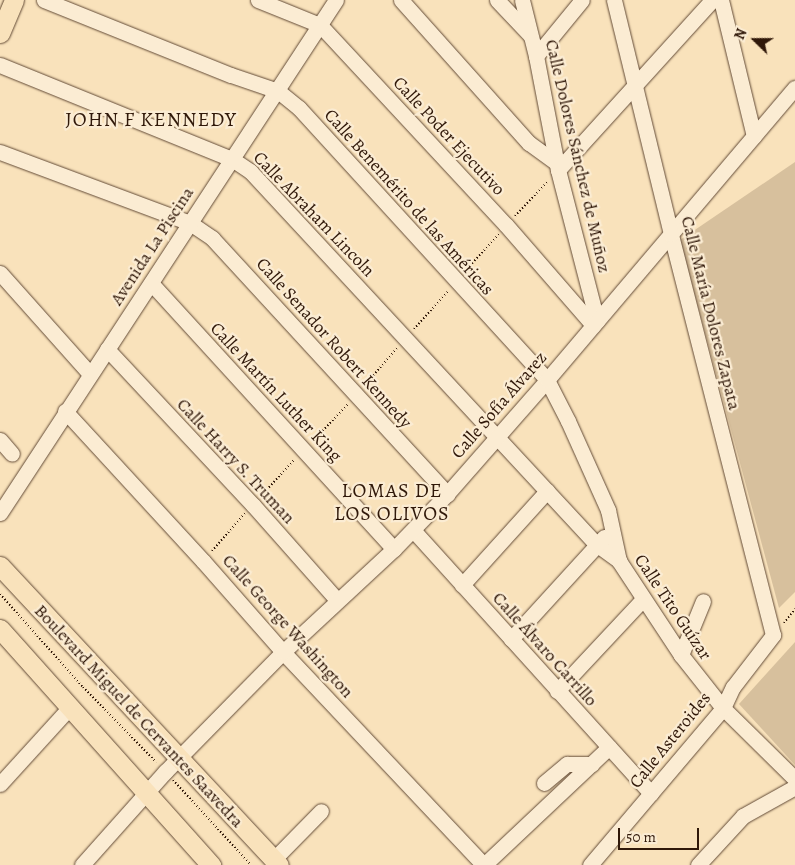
<!DOCTYPE html>
<html>
<head>
<meta charset="utf-8">
<style>
	body { margin:0 }
	#map { position:relative; width:795px; height:865px; overflow:hidden; background:#f9e2bb; font-family:Alegreya,serif }
	div>[style] { position:absolute }
	.green>* { inset:0; background:#d7c09d }
	.path>* { height:2px; margin-top:-1px; transform-origin:0; background:repeating-linear-gradient(90deg,#301809 0 1px,transparent 0 3.5px) }
	.roads { filter:drop-shadow(0 0 1px #624a36) drop-shadow(0 0 1px #624a36) }
	.minor>* { height:15px; margin:-7.5px; padding:0 7.5px; transform-origin:7.5px; border-radius:7.5px; background:#fbecd3 }
	.major>* { height:19px; margin:-9.5px; padding:0 9.5px; transform-origin:9.5px; border-radius:9.5px; background:#f9e2bb }
	span { translate:-50% -50%; white-space:nowrap; text-align:center; line-height:1.15; -webkit-text-stroke:4.5px #fbecd3; paint-order:stroke }
	.street-label { font-size:18px; color:#301809 }
	.quarter-label { font-size:20px; color:#301809; letter-spacing:1px }
	.north { position:absolute; left:730px; top:15px; width:50px; height:50px; -webkit-text-stroke:4px #fbecd3; paint-order:stroke; rotate:292deg; font-size:14px; font-weight:700; line-height:20px; text-align:center; color:#301809 }
	.north::after { content:''; display:block; margin:auto; width:18px; height:22px; background:#301809; clip-path:polygon(50% 0,100% 100%,50% 72%,0 100%) }
	.scale { position:absolute; left:618px; top:828px; width:81px; height:22px; box-sizing:border-box; border:2px solid #301809; border-top:0; padding-left:6px; font-size:15px; line-height:18px; white-space:nowrap; color:#301809; -webkit-text-stroke:4px #fbecd3; paint-order:stroke }
</style>
</head>
<body>
<div id="map">
	<div class="green">
		<div style="clip-path:polygon(795px 162px,795px 592px,779px 608px,680px 240px)"></div>
		<div style="clip-path:polygon(795px 642px,795px 765px,739px 704px)"></div>
	</div>
	<div class="path">
		<div style="left:515px;top:216px;width:48px;rotate:-46.7deg"></div>
		<div style="left:465px;top:271px;width:50px;rotate:-47.4deg"></div>
		<div style="left:414px;top:329px;width:52px;rotate:-48.1deg"></div>
		<div style="left:364px;top:386px;width:50px;rotate:-49deg"></div>
		<div style="left:313px;top:441px;width:51px;rotate:-46.6deg"></div>
		<div style="left:262px;top:495px;width:47px;rotate:-47.6deg"></div>
		<div style="left:212px;top:551px;width:50px;rotate:-49deg"></div>
		<div style="left:0;top:594px;width:125px;rotate:48.3deg"></div>
		<div style="left:83px;top:687px;width:105px;rotate:45.8deg"></div>
		<div style="left:784px;top:623px;width:18px;rotate:-52deg"></div>
		<div style="left:173px;top:780px;width:115px;rotate:47.5deg"></div>
	</div>
	<div class="roads">
		<div class="minor">
			<div style="left:44px;top:0;width:201px;rotate:21.9deg"></div>
			<div style="left:231px;top:75px;width:50px;rotate:18.8deg"></div>
			<div style="left:278px;top:91px;width:27px;rotate:39deg"></div>
			<div style="left:299px;top:108px;width:368px;rotate:47.6deg"></div>
			<div style="left:547px;top:380px;width:46px;rotate:62.9deg"></div>
			<div style="left:568px;top:421px;width:98px;rotate:65.8deg"></div>
			<div style="left:608px;top:510px;width:52px;rotate:77.8deg"></div>
			<div style="left:258px;top:0;width:67px;rotate:22deg"></div>
			<div style="left:320px;top:25px;width:273px;rotate:47.1deg"></div>
			<div style="left:506px;top:225px;width:133px;rotate:49deg"></div>
			<div style="left:401px;top:0;width:192px;rotate:48.2deg"></div>
			<div style="left:529px;top:143px;width:34px;rotate:36deg"></div>
			<div style="left:497px;top:0;width:48px;rotate:46.7deg"></div>
			<div style="left:522px;top:0;width:58px;rotate:76deg"></div>
			<div style="left:536px;top:56px;width:116px;rotate:79.1deg"></div>
			<div style="left:558px;top:170px;width:156px;rotate:75.5deg"></div>
			<div style="left:721px;top:0;width:140px;rotate:76.4deg"></div>
			<div style="left:536px;top:56px;width:72px;rotate:-50.6deg"></div>
			<div style="left:0;top:65px;width:250px;rotate:22.1deg"></div>
			<div style="left:232px;top:159px;width:22px;rotate:34deg"></div>
			<div style="left:250px;top:171px;width:509px;rotate:47.15deg"></div>
			<div style="left:596px;top:544px;width:29px;rotate:36deg"></div>
			<div style="left:619px;top:561px;width:113px;rotate:56.6deg"></div>
			<div style="left:681px;top:655px;width:68px;rotate:51.6deg"></div>
			<div style="left:723px;top:708px;width:101px;rotate:44.6deg"></div>
			<div style="left:0;top:152px;width:203px;rotate:20.5deg"></div>
			<div style="left:190px;top:223px;width:27px;rotate:34deg"></div>
			<div style="left:212px;top:238px;width:348px;rotate:47.4deg"></div>
			<div style="left:558px;top:170px;width:229px;rotate:-47.8deg"></div>
			<div style="left:0;top:273px;width:135px;rotate:48.3deg"></div>
			<div style="left:151px;top:283px;width:360px;rotate:47.6deg"></div>
			<div style="left:107px;top:349px;width:214px;rotate:46.9deg"></div>
			<div style="left:253px;top:505px;width:127px;rotate:48.5deg"></div>
			<div style="left:65px;top:411px;width:204px;rotate:47.4deg"></div>
			<div style="left:203px;top:561px;width:121px;rotate:48.7deg"></div>
			<div style="left:283px;top:652px;width:293px;rotate:46.7deg"></div>
			<div style="left:484px;top:865px;width:172px;rotate:-43.3deg"></div>
			<div style="left:0;top:440px;width:18px;rotate:49deg"></div>
			<div style="left:0;top:513px;width:613px;rotate:-56.78deg"></div>
			<div style="left:413px;top:530px;width:355px;rotate:47.9deg"></div>
			<div style="left:462px;top:585px;width:127px;rotate:-47.9deg"></div>
			<div style="left:511px;top:639px;width:138px;rotate:-47.6deg"></div>
			<div style="left:681px;top:655px;width:58px;rotate:-67.8deg"></div>
			<div style="left:557px;top:691px;width:126px;rotate:-46.9deg"></div>
			<div style="left:544px;top:783px;width:30px;rotate:-40deg"></div>
			<div style="left:567px;top:764px;width:25px"></div>
			<div style="left:0;top:784px;width:104px;rotate:-47.7deg"></div>
			<div style="left:274px;top:859px;width:67px;rotate:-45.6deg"></div>
			<div style="left:82px;top:865px;width:125px;rotate:-48.3deg"></div>
			<div style="left:165px;top:772px;width:168px;rotate:-45.5deg"></div>
			<div style="left:283px;top:652px;width:151px;rotate:-42.9deg"></div>
			<div style="left:394px;top:549px;width:76px;rotate:-46.1deg"></div>
			<div style="left:447px;top:494px;width:152px;rotate:-48.7deg"></div>
			<div style="left:547px;top:380px;width:383px;rotate:-49.7deg"></div>
			<div style="left:590px;top:865px;width:206px;rotate:-49.7deg"></div>
			<div style="left:723px;top:708px;width:23px;rotate:-65deg"></div>
			<div style="left:733px;top:687px;width:66px;rotate:-52.4deg"></div>
			<div style="left:773px;top:635px;width:414px;rotate:-104.3deg"></div>
			<div style="left:671px;top:234px;width:241px;rotate:-103.7deg"></div>
			<div style="left:698px;top:865px;width:67px;rotate:-47.4deg"></div>
			<div style="left:743px;top:816px;width:60px;rotate:-29.1deg"></div>
		</div>
		<div class="major">
			<div style="left:0;top:33px;width:36px;rotate:-67deg"></div>
			<div style="left:0;top:566px;width:409px;rotate:47deg"></div>
			<div style="left:0;top:629px;width:317px;rotate:48.2deg"></div>
		</div>
	</div>
	<div class="street-label">
		<span style="left:449px;top:136px;rotate:47deg">Calle Poder Ejecutivo</span>
		<span style="left:578px;top:156px;rotate:77deg">Calle Dolores Sánchez de Muñoz</span>
		<span style="left:409px;top:202px;rotate:48deg">Calle Benemérito de las Américas</span>
		<span style="left:314px;top:214px;rotate:46deg">Calle Abraham Lincoln</span>
		<span style="left:152px;top:246px;rotate:-57deg">Avenida La Piscina</span>
		<span style="left:711px;top:313px;rotate:76deg">Calle María Dolores Zapata</span>
		<span style="left:334px;top:343px;rotate:48deg">Calle Senador Robert Kennedy</span>
		<span style="left:276px;top:392px;rotate:47deg">Calle Martín Luther King</span>
		<span style="left:499px;top:405px;rotate:-49deg">Calle Sofía Álvarez</span>
		<span style="left:236px;top:461px;rotate:47deg">Calle Harry S. Truman</span>
		<span style="left:673px;top:607px;rotate:56deg">Calle Tito Guízar</span>
		<span style="left:288px;top:626px;rotate:48deg">Calle George Washington</span>
		<span style="left:545px;top:649px;rotate:48deg">Calle Álvaro Carrillo</span>
		<span style="left:139px;top:716px;rotate:47deg">Boulevard Miguel de Cervantes Saavedra</span>
		<span style="left:670px;top:740px;rotate:-51deg">Calle Asteroides</span>
	</div>
	<div class="quarter-label">
		<span style="left:151px;top:119px">JOHN F KENNEDY</span>
		<span style="left:392px;top:502px">LOMAS DE<br>LOS OLIVOS</span>
	</div>
	<div class="north">N</div>
	<div class="scale">50 m</div>
</div>
</body>
</html>
